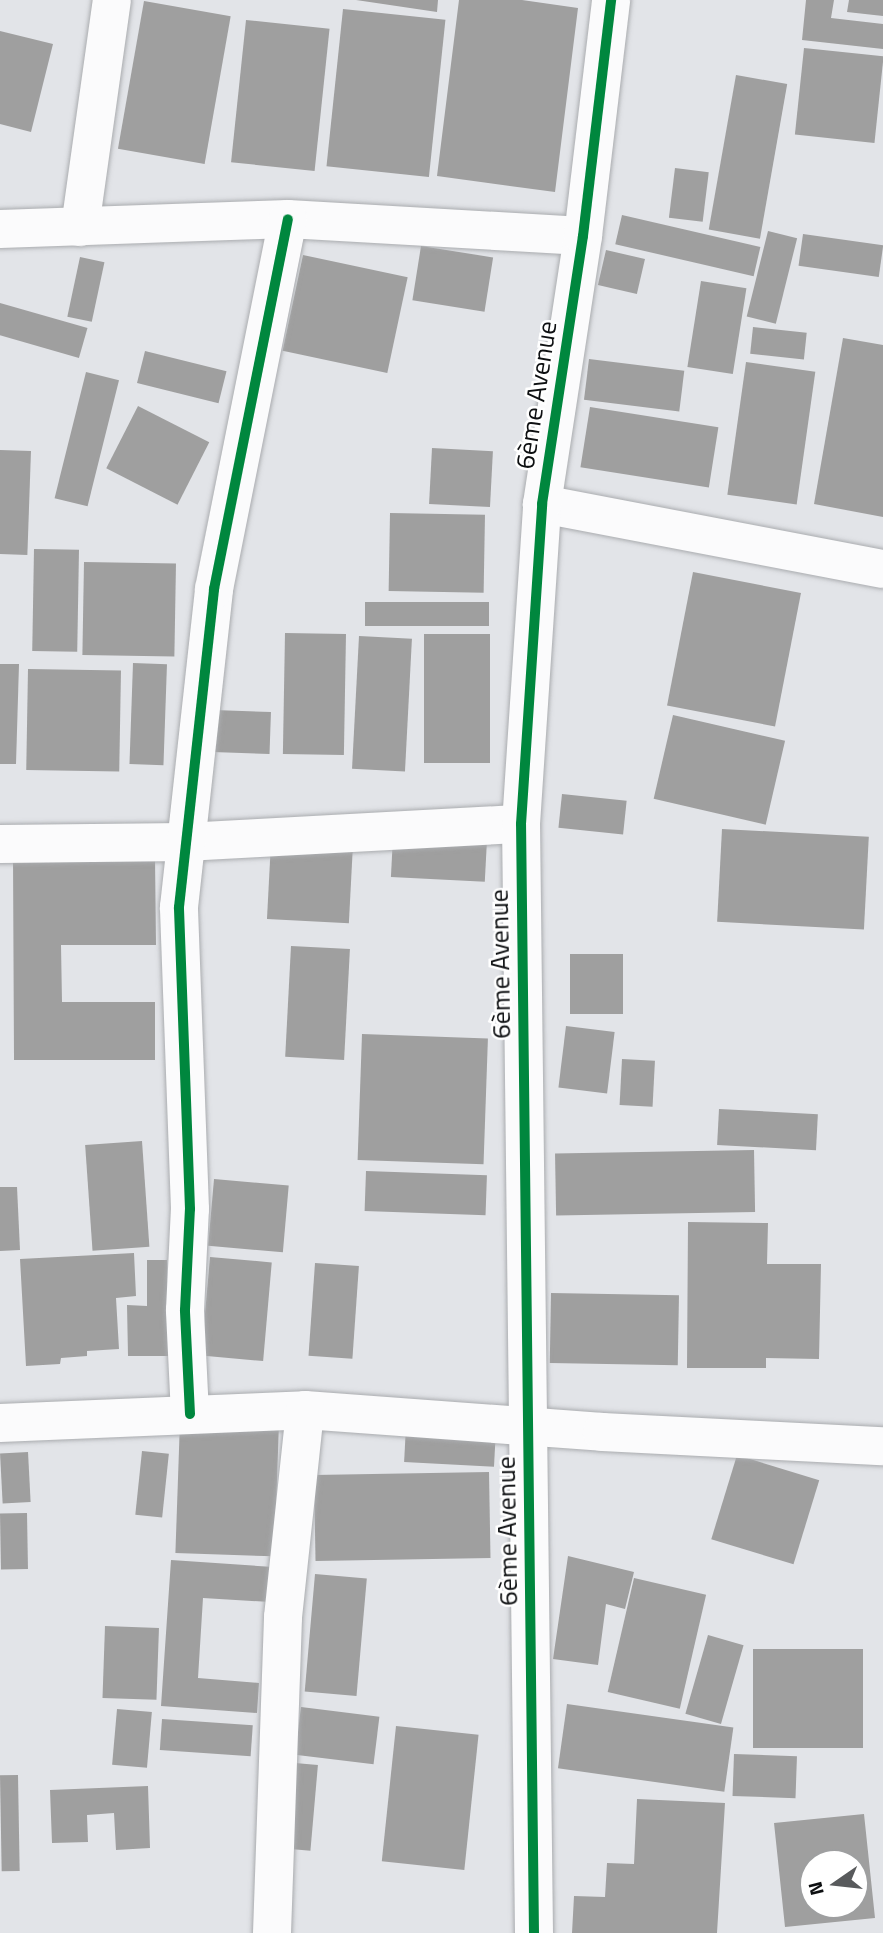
<!DOCTYPE html>
<html>
<head>
<meta charset="utf-8">
<style>
	body { margin:0 }
	#map { position:relative; width:883px; height:1933px; overflow:hidden; background:#e2e4e8; font-family:"Titillium Web",sans-serif }
	div>[style] { position:absolute }
	.building>* { inset:0; background:#9f9f9f; transform-origin:0 0 }
	.roads { filter:drop-shadow(0 0 2px #aaacaf) drop-shadow(0 0 2px #aaacaf) }
	.minor>* { height:38px; margin:-19px; padding:0 19px; transform-origin:19px; border-radius:19px; background:#fbfbfc }
	.cycleway>* { height:10px; margin:-5px; padding:0 5px; transform-origin:5px; border-radius:5px; background:#00873e }
	span { translate:-50% -50%; white-space:nowrap; text-align:center; line-height:1.15; -webkit-text-stroke:5px #fff; paint-order:stroke }
	.street-label { font-size:26px; color:#0d0f11 }
	.north { position:absolute; left:799px; top:1849px; width:70px; height:70px; box-sizing:border-box; background:#fff; border:2px solid #9e9fa0; border-radius:50%; rotate:256deg; font-size:19px; font-weight:700; line-height:28px; text-align:center; color:#0d0f11 }
	.north::after { content:''; display:block; margin:auto; width:24px; height:32px; background:#585a5c; clip-path:polygon(50% 0,100% 100%,50% 72%,0 100%) }
</style>
</head>
<body>
<div id="map">
	<div class="building">
		<div style="clip-path:polygon(356px 0,438px 0,437px 12px)"></div>
		<div style="clip-path:polygon(459px 0,522px 0,578px 8px,555px 192px,437px 176px)"></div>
		<div style="clip-path:polygon(806px 0,834px 0,831px 18px,883px 24px,883px 49px,802px 40px)"></div>
		<div style="clip-path:polygon(849px 0,883px 0,883px 16px,847px 12px)"></div>
		<div style="left:144px;top:1px;width:88px;height:150px;rotate:10deg"></div>
		<div style="left:343px;top:9px;width:103px;height:158px;rotate:6deg"></div>
		<div style="left:246px;top:20px;width:84px;height:143px;rotate:6deg"></div>
		<div style="clip-path:polygon(0 31px,53px 44px,31px 132px,0 124px)"></div>
		<div style="left:804px;top:48px;width:80px;height:87px;rotate:6deg"></div>
		<div style="left:736px;top:75px;width:52px;height:157px;rotate:10deg"></div>
		<div style="left:675px;top:168px;width:34px;height:50px;rotate:7deg"></div>
		<div style="left:622px;top:215px;width:142px;height:30px;rotate:13deg"></div>
		<div style="left:768px;top:231px;width:30px;height:88px;rotate:14deg"></div>
		<div style="left:803px;top:234px;width:81px;height:32px;rotate:8deg"></div>
		<div style="left:421px;top:246px;width:73px;height:55px;rotate:9deg"></div>
		<div style="left:606px;top:250px;width:40px;height:36px;rotate:13deg"></div>
		<div style="left:303px;top:255px;width:107px;height:98px;rotate:12deg"></div>
		<div style="left:80px;top:257px;width:25px;height:61px;rotate:12deg"></div>
		<div style="left:701px;top:281px;width:46px;height:87px;rotate:9deg"></div>
		<div style="left:0;top:303px;width:91px;height:31px;rotate:16deg"></div>
		<div style="left:753px;top:327px;width:54px;height:27px;rotate:6deg"></div>
		<div style="clip-path:polygon(843px 338px,883px 345px,883px 517px,814px 504px)"></div>
		<div style="left:145px;top:351px;width:84px;height:33px;rotate:14deg"></div>
		<div style="left:589px;top:359px;width:96px;height:41px;rotate:7deg"></div>
		<div style="left:746px;top:362px;width:70px;height:134px;rotate:8deg"></div>
		<div style="left:86px;top:372px;width:34px;height:130px;rotate:14deg"></div>
		<div style="left:138px;top:406px;width:80px;height:70px;rotate:27deg"></div>
		<div style="left:590px;top:407px;width:130px;height:61px;rotate:9deg"></div>
		<div style="left:432px;top:448px;width:61px;height:56px;rotate:3deg"></div>
		<div style="left:0;top:450px;width:31px;height:104px;rotate:2deg"></div>
		<div style="left:390px;top:513px;width:95px;height:78px;rotate:1deg"></div>
		<div style="left:34px;top:549px;width:45px;height:102px;rotate:1deg"></div>
		<div style="left:84px;top:562px;width:92px;height:93px;rotate:1deg"></div>
		<div style="left:693px;top:572px;width:110px;height:136px;rotate:11deg"></div>
		<div style="left:365px;top:602px;width:124px;height:24px"></div>
		<div style="left:285px;top:633px;width:61px;height:121px;rotate:1deg"></div>
		<div style="left:424px;top:634px;width:66px;height:129px"></div>
		<div style="left:359px;top:636px;width:53px;height:133px;rotate:3deg"></div>
		<div style="left:133px;top:663px;width:34px;height:101px;rotate:2deg"></div>
		<div style="clip-path:polygon(0 664px,19px 664px,16px 764px,0 764px)"></div>
		<div style="left:28px;top:669px;width:93px;height:101px;rotate:1deg"></div>
		<div style="left:214px;top:710px;width:57px;height:42px;rotate:2deg"></div>
		<div style="left:673px;top:715px;width:115px;height:86px;rotate:13deg"></div>
		<div style="left:562px;top:794px;width:65px;height:34px;rotate:6deg"></div>
		<div style="left:722px;top:829px;width:147px;height:93px;rotate:3deg"></div>
		<div style="left:393px;top:837px;width:94px;height:40px;rotate:3deg"></div>
		<div style="left:271px;top:842px;width:82px;height:77px;rotate:3deg"></div>
		<div style="clip-path:polygon(13px 857px,155px 857px,156px 945px,61px 945px,62px 1002px,155px 1002px,155px 1060px,14px 1060px)"></div>
		<div style="left:291px;top:946px;width:59px;height:111px;rotate:3deg"></div>
		<div style="left:570px;top:954px;width:53px;height:60px"></div>
		<div style="left:566px;top:1026px;width:49px;height:62px;rotate:7deg"></div>
		<div style="left:362px;top:1034px;width:126px;height:126px;rotate:2deg"></div>
		<div style="left:622px;top:1059px;width:33px;height:46px;rotate:3deg"></div>
		<div style="left:719px;top:1109px;width:99px;height:36px;rotate:3deg"></div>
		<div style="left:142px;top:1141px;width:106px;height:57px;rotate:86deg"></div>
		<div style="left:754px;top:1150px;width:62px;height:199px;rotate:89deg"></div>
		<div style="left:366px;top:1171px;width:121px;height:40px;rotate:2deg"></div>
		<div style="left:214px;top:1179px;width:75px;height:67px;rotate:5deg"></div>
		<div style="clip-path:polygon(0 1187px,17px 1187px,20px 1250px,0 1251px)"></div>
		<div style="clip-path:polygon(688px 1222px,768px 1223px,767px 1264px,821px 1264px,819px 1359px,766px 1358px,766px 1368px,687px 1368px)"></div>
		<div style="clip-path:polygon(134px 1253px,136px 1296px,116px 1298px,119px 1349px,87px 1351px,87px 1356px,61px 1358px,60px 1364px,26px 1366px,20px 1259px)"></div>
		<div style="left:210px;top:1257px;width:62px;height:99px;rotate:5deg"></div>
		<div style="clip-path:polygon(147px 1260px,167px 1260px,168px 1356px,128px 1356px,127px 1305px,147px 1306px)"></div>
		<div style="left:315px;top:1263px;width:44px;height:93px;rotate:4deg"></div>
		<div style="left:551px;top:1293px;width:128px;height:70px;rotate:1deg"></div>
		<div style="left:180px;top:1421px;width:99px;height:132px;rotate:2deg"></div>
		<div style="left:406px;top:1426px;width:90px;height:36px;rotate:3deg"></div>
		<div style="left:142px;top:1451px;width:27px;height:64px;rotate:6deg"></div>
		<div style="left:28px;top:1452px;width:50px;height:28px;rotate:87deg"></div>
		<div style="left:737px;top:1455px;width:86px;height:88px;rotate:17deg"></div>
		<div style="left:489px;top:1472px;width:86px;height:175px;rotate:89deg"></div>
		<div style="left:27px;top:1513px;width:56px;height:27px;rotate:89deg"></div>
		<div style="clip-path:polygon(568px 1556px,634px 1572px,625px 1609px,606px 1604px,598px 1665px,553px 1659px)"></div>
		<div style="clip-path:polygon(171px 1560px,273px 1567px,270px 1602px,203px 1598px,198px 1678px,259px 1683px,257px 1713px,161px 1706px)"></div>
		<div style="left:315px;top:1574px;width:52px;height:118px;rotate:5deg"></div>
		<div style="left:634px;top:1578px;width:74px;height:117px;rotate:13deg"></div>
		<div style="left:105px;top:1626px;width:54px;height:72px;rotate:2deg"></div>
		<div style="left:708px;top:1635px;width:37px;height:82px;rotate:16deg"></div>
		<div style="left:753px;top:1649px;width:110px;height:99px"></div>
		<div style="left:567px;top:1704px;width:168px;height:65px;rotate:8deg"></div>
		<div style="left:301px;top:1707px;width:79px;height:48px;rotate:7deg"></div>
		<div style="left:117px;top:1709px;width:35px;height:56px;rotate:5deg"></div>
		<div style="left:162px;top:1719px;width:91px;height:31px;rotate:4deg"></div>
		<div style="left:396px;top:1726px;width:83px;height:136px;rotate:6deg"></div>
		<div style="left:734px;top:1754px;width:63px;height:42px;rotate:2deg"></div>
		<div style="left:295px;top:1763px;width:23px;height:86px;rotate:5deg"></div>
		<div style="left:18px;top:1775px;width:96px;height:18px;rotate:89deg"></div>
		<div style="clip-path:polygon(148px 1786px,150px 1848px,116px 1850px,114px 1813px,87px 1815px,88px 1842px,52px 1843px,50px 1790px)"></div>
		<div style="clip-path:polygon(637px 1799px,725px 1803px,717px 1933px,572px 1933px,574px 1896px,605px 1897px,607px 1863px,634px 1864px)"></div>
		<div style="clip-path:polygon(evenodd,864px 1814px,875px 1918px,785px 1927px,774px 1823px,864px 1814px,813px 1863px,855px 1863px,855px 1905px,813px 1905px,813px 1863px)"></div>
	</div>
	<div class="roads">
		<div class="minor">
			<div style="left:80px;top:227px;width:229px;rotate:-82deg"></div>
			<div style="left:0;top:229px;width:288px;rotate:-2deg"></div>
			<div style="left:288px;top:219px;width:295px;rotate:3.3deg"></div>
			<div style="left:542px;top:504px;width:347px;rotate:10.8deg"></div>
			<div style="left:0;top:844px;width:185px;rotate:-0.6deg"></div>
			<div style="left:185px;top:842px;width:336px;rotate:-3.1deg"></div>
			<div style="left:190px;top:1414px;width:104px;rotate:-92.8deg"></div>
			<div style="left:185px;top:1310px;width:101px;rotate:-87.2deg"></div>
			<div style="left:190px;top:1209px;width:302px;rotate:-92.1deg"></div>
			<div style="left:179px;top:907px;width:320px;rotate:-83.7deg"></div>
			<div style="left:214px;top:589px;width:377px;rotate:-78.7deg"></div>
			<div style="left:0;top:1423px;width:305px;rotate:-2.4deg"></div>
			<div style="left:305px;top:1410px;width:298px;rotate:4.2deg"></div>
			<div style="left:602px;top:1432px;width:281px;rotate:2.9deg"></div>
			<div style="left:272px;top:1933px;width:316px;rotate:-88deg"></div>
			<div style="left:283px;top:1617px;width:208px;rotate:-83.9deg"></div>
			<div style="left:534px;top:1933px;width:1109px;rotate:-90.67deg"></div>
			<div style="left:521px;top:824px;width:321px;rotate:-86.2deg"></div>
			<div style="left:542px;top:504px;width:271px;rotate:-81.3deg"></div>
			<div style="left:583px;top:236px;width:238px;rotate:-83.2deg"></div>
		</div>
	</div>
	<div class="cycleway">
		<div style="left:190px;top:1414px;width:104px;rotate:-92.8deg"></div>
		<div style="left:185px;top:1310px;width:101px;rotate:-87.2deg"></div>
		<div style="left:190px;top:1209px;width:302px;rotate:-92.1deg"></div>
		<div style="left:179px;top:907px;width:320px;rotate:-83.7deg"></div>
		<div style="left:214px;top:589px;width:377px;rotate:-78.7deg"></div>
		<div style="left:534px;top:1933px;width:1109px;rotate:-90.67deg"></div>
		<div style="left:521px;top:824px;width:321px;rotate:-86.2deg"></div>
		<div style="left:542px;top:504px;width:271px;rotate:-81.3deg"></div>
		<div style="left:583px;top:236px;width:238px;rotate:-83.2deg"></div>
	</div>
	<div class="street-label">
		<span style="left:536px;top:395px;rotate:-81deg">6ème Avenue</span>
		<span style="left:500px;top:964px;rotate:-91deg">6ème Avenue</span>
		<span style="left:507px;top:1531px;rotate:-91deg">6ème Avenue</span>
	</div>
	<div class="north">N</div>
</div>
</body>
</html>
